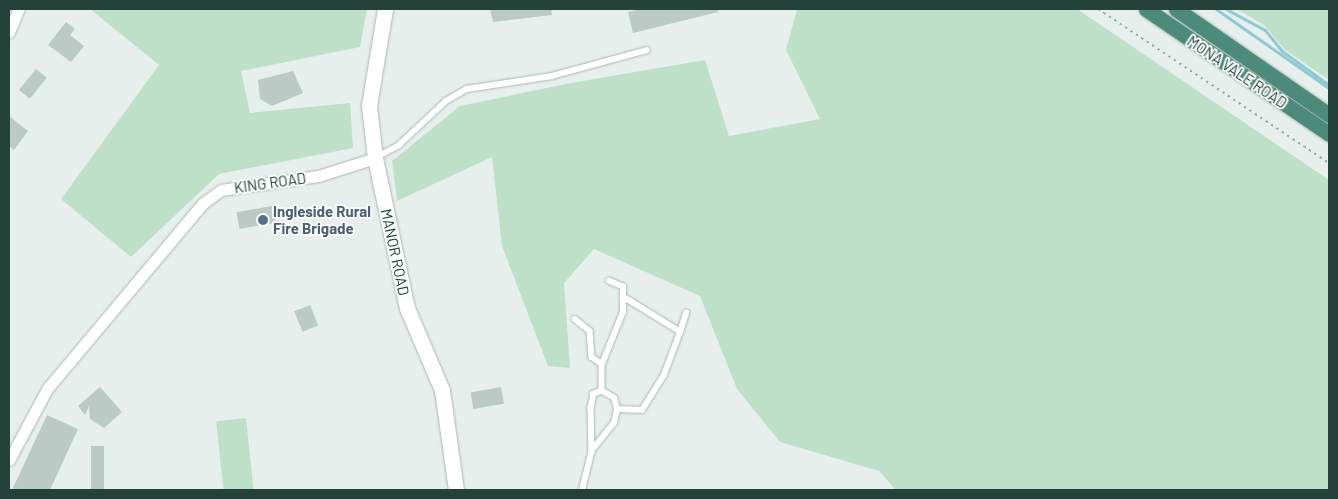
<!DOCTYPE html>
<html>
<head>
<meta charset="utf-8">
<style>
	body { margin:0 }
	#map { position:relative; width:1338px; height:499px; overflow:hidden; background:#e6efeb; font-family:Barlow,sans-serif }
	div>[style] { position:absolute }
	.green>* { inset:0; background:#bfe0c8; transform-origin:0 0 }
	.stream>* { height:3px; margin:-1.5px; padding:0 1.5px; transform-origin:1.5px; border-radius:1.5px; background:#8ec9d4 }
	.building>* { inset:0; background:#bbcac4; transform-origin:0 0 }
	.path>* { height:2px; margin-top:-1px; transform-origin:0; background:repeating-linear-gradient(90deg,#86b3a5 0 2.5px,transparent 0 6.5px) }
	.roads { filter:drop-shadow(0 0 1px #a8b8b2) drop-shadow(0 0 1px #a8b8b2) }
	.service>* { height:5.5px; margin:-2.75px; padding:0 2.75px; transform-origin:2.75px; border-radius:2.75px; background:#fff }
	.minor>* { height:11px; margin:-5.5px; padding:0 5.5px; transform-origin:5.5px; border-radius:5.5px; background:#fff }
	.tertiary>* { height:15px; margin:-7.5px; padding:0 7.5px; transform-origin:7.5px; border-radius:7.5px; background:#fff }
	.trunk>* { height:15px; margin:-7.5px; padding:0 7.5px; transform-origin:7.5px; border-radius:7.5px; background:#4c8a7c }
	.dots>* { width:14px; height:14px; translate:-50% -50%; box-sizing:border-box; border:2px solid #f7fbf9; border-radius:50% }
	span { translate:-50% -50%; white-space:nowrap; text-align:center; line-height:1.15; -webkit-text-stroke:4px #f7fbf9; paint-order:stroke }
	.street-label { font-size:15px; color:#24423a }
	.service-label { font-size:15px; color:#4e5e75; font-weight:700 }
	.left { translate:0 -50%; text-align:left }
	.frame { position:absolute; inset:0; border:10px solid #24423a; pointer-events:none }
</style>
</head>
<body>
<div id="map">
	<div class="green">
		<div style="clip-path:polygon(90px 9px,367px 9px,360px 47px,241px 71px,250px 113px,350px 103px,353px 148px,219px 174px,131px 257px,61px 199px,159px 65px)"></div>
		<div style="clip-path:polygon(797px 9px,1077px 9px,1329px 180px,1329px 490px,896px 490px,879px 471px,780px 442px,737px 389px,700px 296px,594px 249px,564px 283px,570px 368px,548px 366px,502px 246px,492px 157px,397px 201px,392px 161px,460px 106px,571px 83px,705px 60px,729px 136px,820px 119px,786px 50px)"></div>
		<div style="clip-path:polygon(1237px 9px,1329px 9px,1329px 80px,1284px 49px,1264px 25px)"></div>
		<div style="left:246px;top:418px;width:72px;height:30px;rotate:84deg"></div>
	</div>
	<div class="stream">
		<div style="left:1216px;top:9px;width:138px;rotate:35deg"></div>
		<div style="left:1226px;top:9px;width:44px;rotate:28.3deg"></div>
		<div style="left:1265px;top:30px;width:27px;rotate:51deg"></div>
		<div style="left:1282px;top:51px;width:58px;rotate:35.9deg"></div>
	</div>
	<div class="building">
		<div style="clip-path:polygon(490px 9px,551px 9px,552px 15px,493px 22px)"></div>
		<div style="clip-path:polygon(641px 9px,718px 9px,718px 12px,633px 33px,628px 12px)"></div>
		<div style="clip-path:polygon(66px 22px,75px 29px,70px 35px,84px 46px,71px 62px,48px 45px)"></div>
		<div style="left:36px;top:69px;width:14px;height:27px;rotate:39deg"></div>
		<div style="clip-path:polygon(293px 71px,303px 93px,272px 106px,260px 99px,258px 80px)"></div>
		<div style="clip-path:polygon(9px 116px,28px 131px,14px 150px,9px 146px)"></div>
		<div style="left:272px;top:206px;width:17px;height:36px;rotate:80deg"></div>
		<div style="left:310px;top:305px;width:22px;height:17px;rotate:68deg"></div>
		<div style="clip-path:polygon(100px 387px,122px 412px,104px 428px,90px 419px,89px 406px,85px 415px,78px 406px)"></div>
		<div style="left:501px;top:387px;width:17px;height:31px;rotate:80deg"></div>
		<div style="clip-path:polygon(47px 415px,78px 429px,50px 490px,12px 490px)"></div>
		<div style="left:91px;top:446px;width:13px;height:44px"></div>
	</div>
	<div class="path">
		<div style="left:1098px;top:9px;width:278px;rotate:33.7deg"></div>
	</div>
	<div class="roads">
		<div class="service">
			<div style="left:375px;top:158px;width:27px;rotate:-28deg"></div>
			<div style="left:399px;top:145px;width:64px;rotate:-43.1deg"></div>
			<div style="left:446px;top:101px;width:24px;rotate:-30deg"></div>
			<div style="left:467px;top:89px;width:86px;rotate:-8.7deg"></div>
			<div style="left:552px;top:76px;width:98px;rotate:-15.3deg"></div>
			<div style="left:575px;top:319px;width:19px;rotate:39deg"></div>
			<div style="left:590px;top:331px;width:26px;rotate:86deg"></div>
			<div style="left:592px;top:357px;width:12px;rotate:35deg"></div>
			<div style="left:602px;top:364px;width:27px;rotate:90deg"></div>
			<div style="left:680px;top:332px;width:20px;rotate:-72deg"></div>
			<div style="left:602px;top:364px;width:56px;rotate:-68deg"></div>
			<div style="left:623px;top:312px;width:25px;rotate:-90deg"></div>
			<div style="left:623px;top:287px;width:15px;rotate:-157deg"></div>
			<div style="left:617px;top:409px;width:25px;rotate:2deg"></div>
			<div style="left:642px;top:410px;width:41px;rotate:-57.8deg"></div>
			<div style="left:664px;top:375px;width:46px;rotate:-69.6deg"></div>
			<div style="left:680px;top:332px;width:67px;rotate:-148.4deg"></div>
			<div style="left:582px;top:490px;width:41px;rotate:-76deg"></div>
			<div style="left:592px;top:450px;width:35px;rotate:-51deg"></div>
			<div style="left:614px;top:423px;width:14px;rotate:-78deg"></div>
			<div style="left:617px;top:409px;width:11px;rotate:-105deg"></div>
			<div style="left:614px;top:398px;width:14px;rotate:-150deg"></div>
			<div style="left:602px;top:391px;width:9px;rotate:159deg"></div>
			<div style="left:594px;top:394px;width:14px;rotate:102deg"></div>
			<div style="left:591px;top:408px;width:44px;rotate:88.7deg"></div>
		</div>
		<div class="minor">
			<div style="left:9px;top:32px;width:25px;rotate:-67deg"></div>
			<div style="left:9px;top:460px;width:81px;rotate:-61.8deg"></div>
			<div style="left:47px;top:389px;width:241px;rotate:-50deg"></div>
			<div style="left:202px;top:204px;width:24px;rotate:-36deg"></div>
			<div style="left:221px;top:190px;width:98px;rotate:-8.2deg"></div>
			<div style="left:318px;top:176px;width:60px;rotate:-17.5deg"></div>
		</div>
		<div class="tertiary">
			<div style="left:385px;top:9px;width:98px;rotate:99.4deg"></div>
			<div style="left:369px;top:106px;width:52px;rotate:83.4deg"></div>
			<div style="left:375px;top:158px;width:153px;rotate:78deg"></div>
			<div style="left:407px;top:308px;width:89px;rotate:66.9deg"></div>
			<div style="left:442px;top:390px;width:101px;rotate:82deg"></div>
		</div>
		<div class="trunk">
			<div style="left:1146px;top:9px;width:222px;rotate:34.3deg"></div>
			<div style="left:1176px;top:9px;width:186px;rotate:34.7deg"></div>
		</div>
	</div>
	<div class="dots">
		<div style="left:263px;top:220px;background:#5c6f8a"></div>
	</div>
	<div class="street-label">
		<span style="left:1237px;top:72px;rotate:34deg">MONA VALE ROAD</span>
		<span style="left:270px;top:183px;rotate:-8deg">KING ROAD</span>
		<span style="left:395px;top:252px;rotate:78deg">MANOR ROAD</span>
	</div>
	<div class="service-label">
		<span class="left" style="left:273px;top:220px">Ingleside Rural<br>Fire Brigade</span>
	</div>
	<div class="frame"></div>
</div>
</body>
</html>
